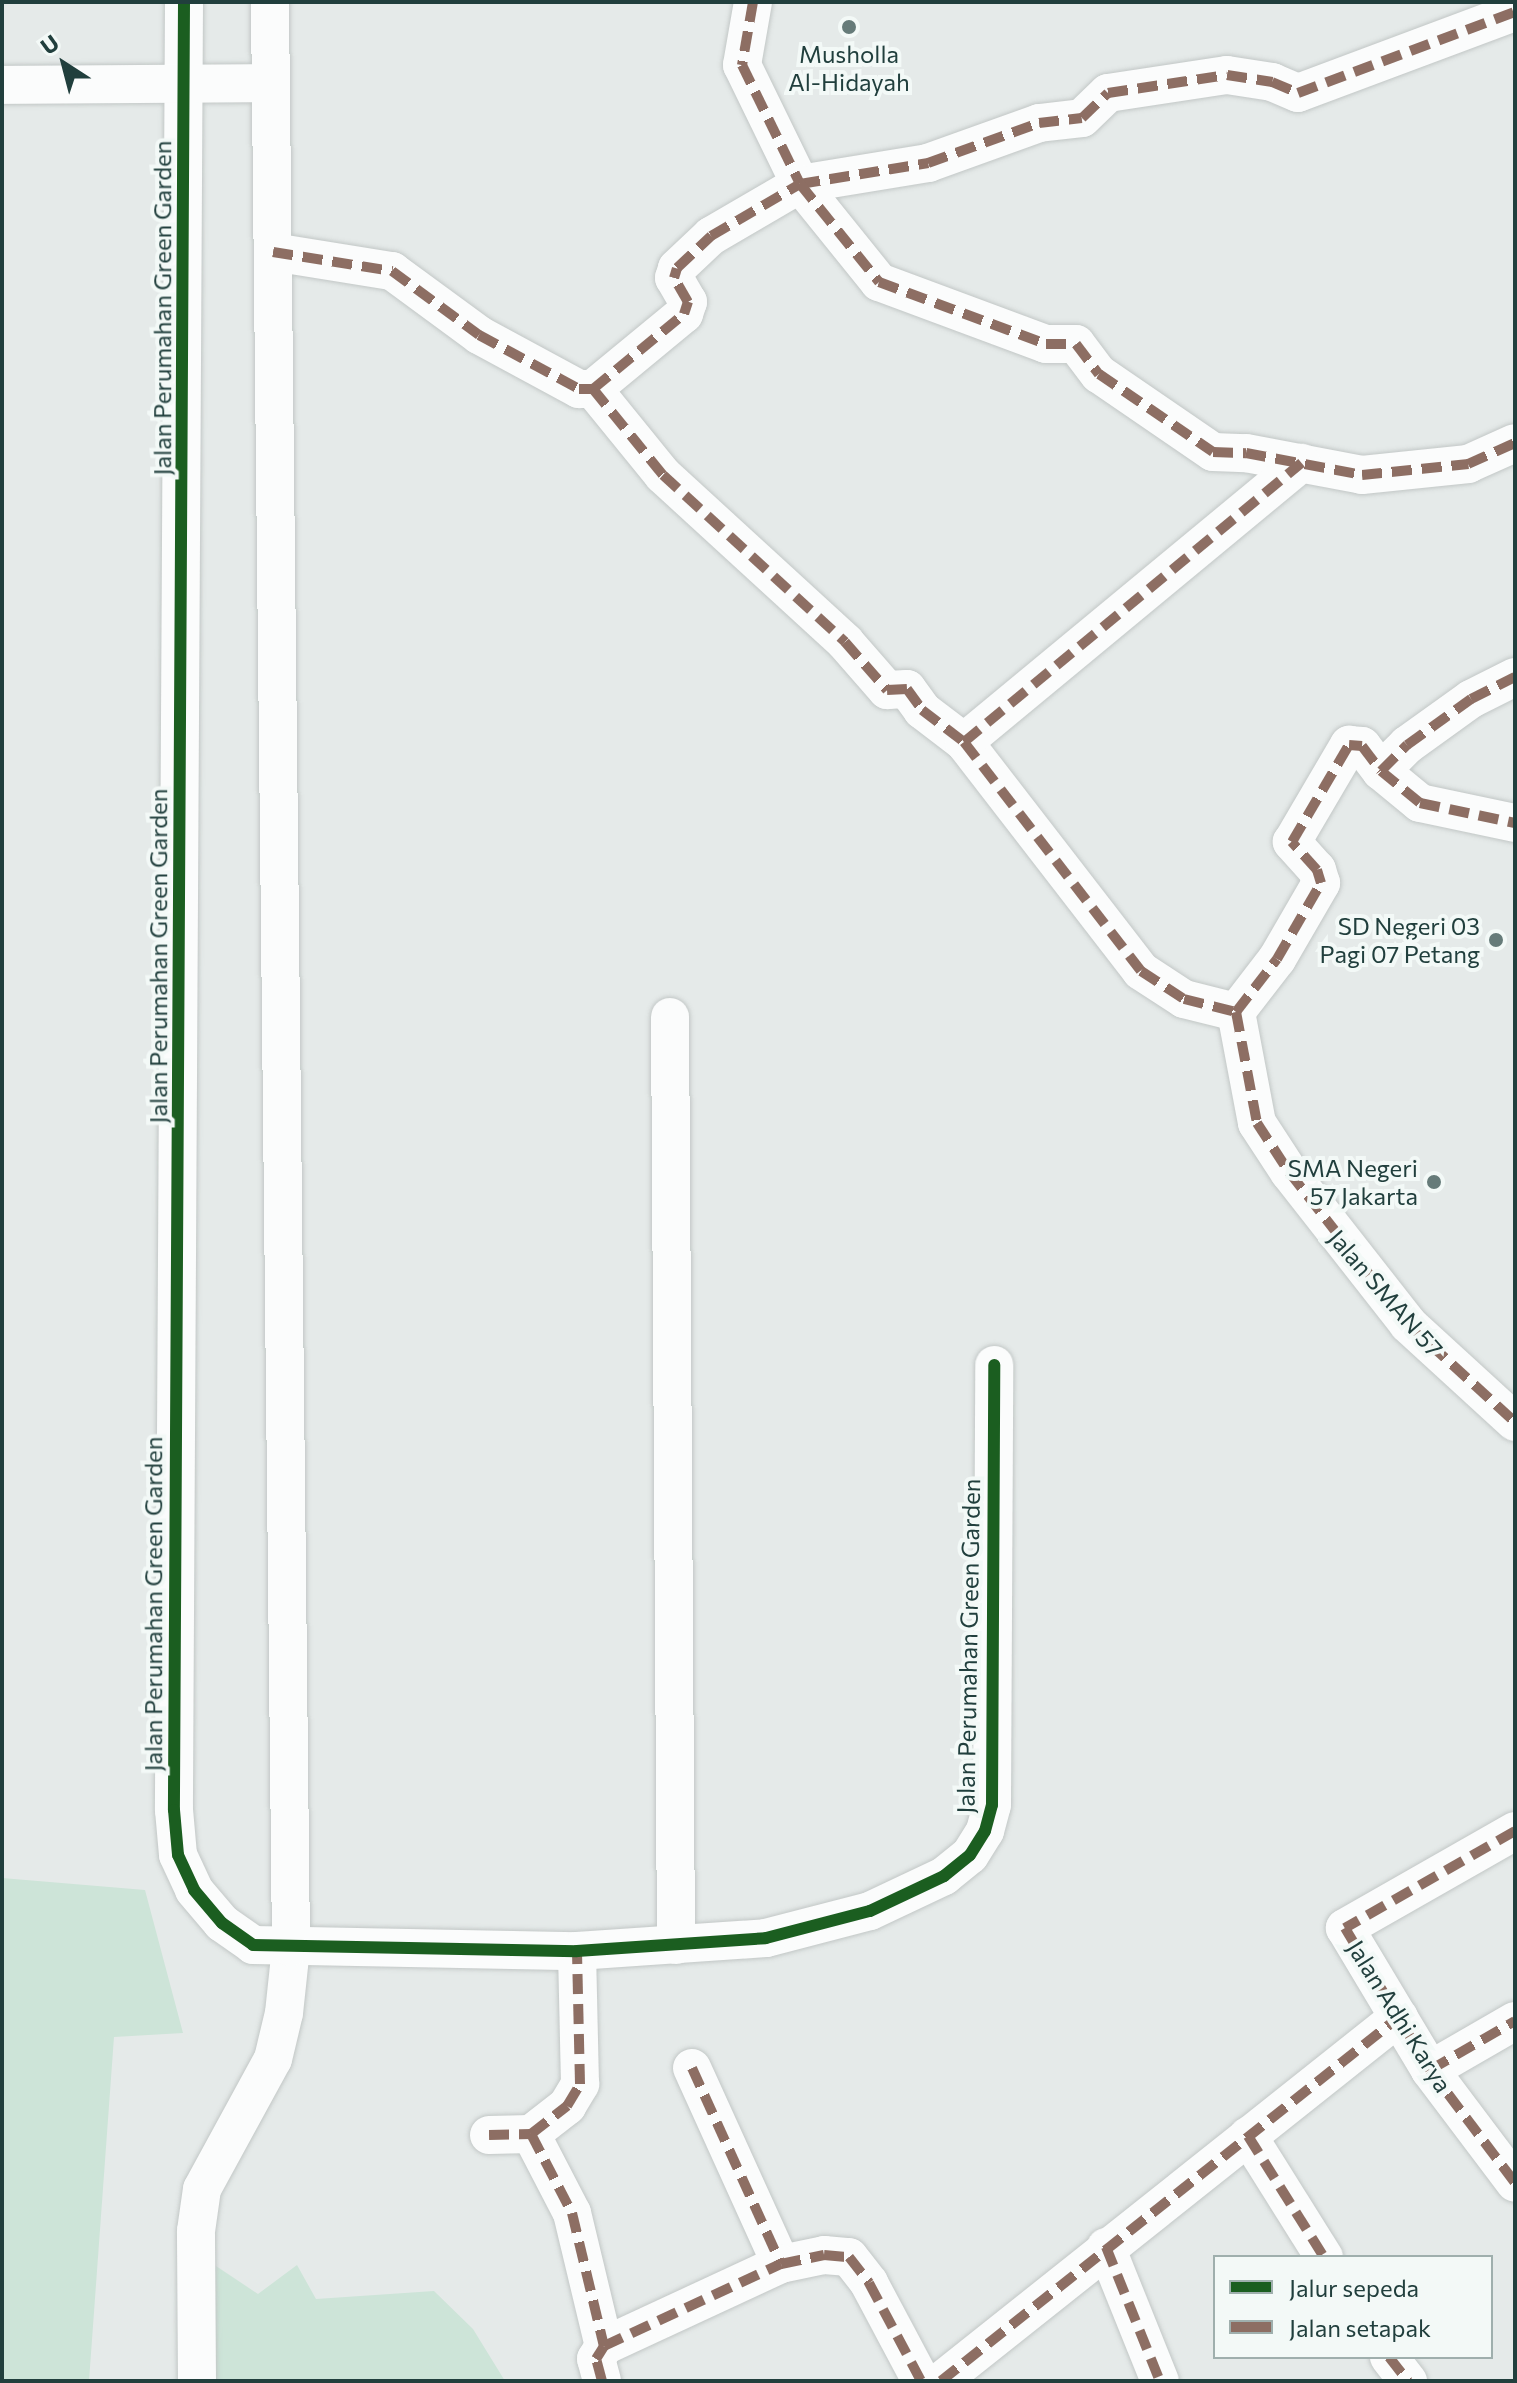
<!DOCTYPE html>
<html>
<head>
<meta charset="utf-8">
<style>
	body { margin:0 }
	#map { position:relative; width:1517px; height:2383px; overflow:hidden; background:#e5eae9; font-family:Commissioner,sans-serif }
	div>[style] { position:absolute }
	.green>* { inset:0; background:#cde4d8 }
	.roads { filter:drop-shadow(0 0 2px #c2c7c6) drop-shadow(0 0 2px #c2c7c6) }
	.street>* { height:38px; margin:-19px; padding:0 19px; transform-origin:19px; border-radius:19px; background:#fbfcfc }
	.quiet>* { height:10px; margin-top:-5px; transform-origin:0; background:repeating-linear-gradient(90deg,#8d6e63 0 20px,transparent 0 30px) }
	.cycleway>* { height:12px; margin:-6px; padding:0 6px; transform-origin:6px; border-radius:6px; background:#1b5e20 }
	.dots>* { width:22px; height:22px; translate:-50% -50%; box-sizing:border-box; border:4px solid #f3f9f7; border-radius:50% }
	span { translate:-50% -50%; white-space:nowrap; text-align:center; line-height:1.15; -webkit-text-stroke:8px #f3f9f7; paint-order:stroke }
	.poi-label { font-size:24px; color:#213f3d }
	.right { translate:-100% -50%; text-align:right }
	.street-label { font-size:24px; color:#213f3d }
	.frame { position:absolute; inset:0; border:4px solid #213f3d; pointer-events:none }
	.legend { position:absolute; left:1213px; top:2255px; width:280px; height:104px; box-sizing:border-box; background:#f3f9f7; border:2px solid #9fafad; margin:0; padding:10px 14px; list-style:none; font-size:24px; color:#213f3d }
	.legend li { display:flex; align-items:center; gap:16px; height:40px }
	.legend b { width:40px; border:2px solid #9fafad }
	.north { position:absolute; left:24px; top:24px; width:80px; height:80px; -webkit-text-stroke:6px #f3f9f7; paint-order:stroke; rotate:324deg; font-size:22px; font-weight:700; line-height:32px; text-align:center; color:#213f3d }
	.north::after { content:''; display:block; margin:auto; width:28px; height:36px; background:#213f3d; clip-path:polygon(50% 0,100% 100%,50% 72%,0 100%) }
</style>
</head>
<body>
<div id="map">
	<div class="green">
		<div style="clip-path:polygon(2px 1878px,145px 1890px,183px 2033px,114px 2037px,89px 2381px,2px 2381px)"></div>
		<div style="clip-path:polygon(210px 2262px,258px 2294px,297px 2265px,316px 2299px,434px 2291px,473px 2329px,505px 2381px,213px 2381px)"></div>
	</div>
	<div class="roads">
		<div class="street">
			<div style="left:184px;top:2px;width:1808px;rotate:90.32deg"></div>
			<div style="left:174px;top:1810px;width:45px;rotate:84.9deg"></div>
			<div style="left:178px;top:1855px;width:38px;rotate:65deg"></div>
			<div style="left:194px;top:1890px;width:43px;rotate:49.7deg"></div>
			<div style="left:222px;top:1923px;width:38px;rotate:35deg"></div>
			<div style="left:253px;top:1945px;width:324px;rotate:1.1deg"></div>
			<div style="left:577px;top:1951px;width:189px;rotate:-3.9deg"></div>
			<div style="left:766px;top:1938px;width:107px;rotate:-14.6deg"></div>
			<div style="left:870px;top:1911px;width:82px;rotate:-25.3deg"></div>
			<div style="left:944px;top:1876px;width:33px;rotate:-39deg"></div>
			<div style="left:970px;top:1855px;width:28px;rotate:-58deg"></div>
			<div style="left:985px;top:1831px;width:27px;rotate:-75deg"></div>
			<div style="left:992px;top:1805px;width:440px;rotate:-89.7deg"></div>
			<div style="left:753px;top:2px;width:64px;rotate:99.9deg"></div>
			<div style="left:742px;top:65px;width:132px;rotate:64deg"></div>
			<div style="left:800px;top:184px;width:130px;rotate:-9.3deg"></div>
			<div style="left:928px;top:163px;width:118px;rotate:-19.8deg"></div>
			<div style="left:1039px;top:123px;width:43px;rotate:-6.6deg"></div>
			<div style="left:1082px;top:118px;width:36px;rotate:-44deg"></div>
			<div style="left:1108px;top:93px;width:120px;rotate:-8.6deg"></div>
			<div style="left:1227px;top:75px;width:46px;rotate:8.8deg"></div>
			<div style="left:1272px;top:82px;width:28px;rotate:23deg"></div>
			<div style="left:1298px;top:93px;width:232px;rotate:-20.5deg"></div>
			<div style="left:2px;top:85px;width:269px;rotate:-0.4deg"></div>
			<div style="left:273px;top:252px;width:121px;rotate:9.1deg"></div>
			<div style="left:392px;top:271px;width:108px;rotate:36.3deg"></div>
			<div style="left:479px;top:335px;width:114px;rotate:28.4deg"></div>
			<div style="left:579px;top:389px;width:14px"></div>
			<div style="left:593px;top:389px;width:111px;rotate:50.9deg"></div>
			<div style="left:663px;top:475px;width:247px;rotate:42.5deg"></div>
			<div style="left:845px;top:642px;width:64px;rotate:48.8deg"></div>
			<div style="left:887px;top:690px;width:20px;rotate:-3deg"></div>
			<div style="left:907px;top:689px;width:26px;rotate:54deg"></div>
			<div style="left:922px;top:710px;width:53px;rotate:37.3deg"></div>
			<div style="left:964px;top:742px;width:289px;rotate:52.3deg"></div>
			<div style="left:1141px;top:971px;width:51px;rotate:33.1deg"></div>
			<div style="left:1184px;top:999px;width:54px;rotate:14deg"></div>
			<div style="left:593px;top:389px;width:118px;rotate:-39.5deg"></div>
			<div style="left:684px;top:314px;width:13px;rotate:-72deg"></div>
			<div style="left:688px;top:302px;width:28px;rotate:-120deg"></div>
			<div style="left:674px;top:278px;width:10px;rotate:-73deg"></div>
			<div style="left:677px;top:268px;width:47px;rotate:-43.3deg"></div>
			<div style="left:711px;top:236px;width:103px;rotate:-30.3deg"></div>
			<div style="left:800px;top:184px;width:126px;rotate:51.1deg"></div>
			<div style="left:879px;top:282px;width:178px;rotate:20.4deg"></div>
			<div style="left:1046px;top:344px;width:30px"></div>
			<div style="left:1076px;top:344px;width:38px;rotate:53deg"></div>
			<div style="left:1099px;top:374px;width:138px;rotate:34.4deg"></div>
			<div style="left:1213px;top:452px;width:33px;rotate:2deg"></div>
			<div style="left:1246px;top:453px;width:118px;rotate:10.7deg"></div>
			<div style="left:1362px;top:475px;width:107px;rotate:-5.9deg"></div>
			<div style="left:1468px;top:464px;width:51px;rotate:-24.1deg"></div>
			<div style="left:964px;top:742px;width:438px;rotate:-39.6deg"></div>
			<div style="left:1381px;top:771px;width:37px;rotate:-45deg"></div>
			<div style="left:1407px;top:745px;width:79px;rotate:-35.7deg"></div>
			<div style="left:1471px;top:699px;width:49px;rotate:-26.6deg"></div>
			<div style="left:1236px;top:1012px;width:67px;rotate:-52.3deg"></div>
			<div style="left:1277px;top:959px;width:88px;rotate:-59.9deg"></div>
			<div style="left:1321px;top:883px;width:14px;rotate:-107deg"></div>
			<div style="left:1317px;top:870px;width:38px;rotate:-132deg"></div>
			<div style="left:1292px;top:842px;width:113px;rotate:-59.6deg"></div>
			<div style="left:1349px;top:745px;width:13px;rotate:4deg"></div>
			<div style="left:1362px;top:746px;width:31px;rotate:53deg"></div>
			<div style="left:1381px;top:771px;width:50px;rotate:39.4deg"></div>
			<div style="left:1420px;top:803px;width:97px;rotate:11.9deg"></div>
			<div style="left:1236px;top:1012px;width:113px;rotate:79.3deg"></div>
			<div style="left:1257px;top:1123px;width:59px;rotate:56.9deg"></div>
			<div style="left:1289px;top:1172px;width:193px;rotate:51.9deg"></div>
			<div style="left:1408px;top:1324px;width:145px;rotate:42.5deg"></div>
			<div style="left:670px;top:1017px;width:928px;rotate:89.63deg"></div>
			<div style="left:1515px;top:1831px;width:196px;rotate:150.3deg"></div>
			<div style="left:1345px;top:1928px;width:165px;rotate:59.1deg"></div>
			<div style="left:1430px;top:2070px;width:141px;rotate:53deg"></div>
			<div style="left:692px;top:2068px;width:215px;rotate:65.6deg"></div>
			<div style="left:781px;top:2264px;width:44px;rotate:-11.8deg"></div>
			<div style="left:824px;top:2255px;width:25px;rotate:5deg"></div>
			<div style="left:849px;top:2257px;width:33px;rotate:52deg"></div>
			<div style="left:869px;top:2283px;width:111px;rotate:62deg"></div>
			<div style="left:1430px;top:2070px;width:98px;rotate:-30deg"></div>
			<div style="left:531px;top:2134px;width:89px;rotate:62.6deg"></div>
			<div style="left:572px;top:2213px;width:137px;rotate:76.5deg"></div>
			<div style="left:489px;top:2135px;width:42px;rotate:-1.4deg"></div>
			<div style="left:531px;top:2134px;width:46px;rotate:-37.9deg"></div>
			<div style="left:567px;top:2106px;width:26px;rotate:-59deg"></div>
			<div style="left:580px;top:2084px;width:133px;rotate:-91.3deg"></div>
			<div style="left:1248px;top:2136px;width:143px;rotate:57.9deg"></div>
			<div style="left:1106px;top:2247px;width:144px;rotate:68.1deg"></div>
			<div style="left:1389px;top:2357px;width:31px;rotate:52deg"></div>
			<div style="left:197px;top:2381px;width:150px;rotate:-90.4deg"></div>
			<div style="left:196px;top:2231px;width:42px;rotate:-81.9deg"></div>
			<div style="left:202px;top:2189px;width:148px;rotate:-61.4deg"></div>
			<div style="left:273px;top:2059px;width:47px;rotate:-76.6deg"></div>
			<div style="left:284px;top:2013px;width:66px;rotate:-83.9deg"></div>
			<div style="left:291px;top:1947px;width:1945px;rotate:-90.62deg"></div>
			<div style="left:602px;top:2381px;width:23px;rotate:-105deg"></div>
			<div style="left:596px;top:2359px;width:15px;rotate:-58deg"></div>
			<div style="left:604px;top:2346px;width:195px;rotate:-24.9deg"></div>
			<div style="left:941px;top:2381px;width:585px;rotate:-38.48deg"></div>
		</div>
	</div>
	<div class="quiet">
		<div style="left:753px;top:2px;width:64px;rotate:99.9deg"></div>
		<div style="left:742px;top:65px;width:132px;rotate:64deg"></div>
		<div style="left:800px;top:184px;width:130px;rotate:-9.3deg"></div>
		<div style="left:928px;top:163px;width:118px;rotate:-19.8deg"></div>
		<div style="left:1039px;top:123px;width:43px;rotate:-6.6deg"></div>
		<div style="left:1082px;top:118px;width:36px;rotate:-44deg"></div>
		<div style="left:1108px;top:93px;width:120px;rotate:-8.6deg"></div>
		<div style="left:1227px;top:75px;width:46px;rotate:8.8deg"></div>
		<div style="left:1272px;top:82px;width:28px;rotate:23deg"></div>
		<div style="left:1298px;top:93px;width:232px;rotate:-20.5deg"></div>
		<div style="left:273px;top:252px;width:121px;rotate:9.1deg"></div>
		<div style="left:392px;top:271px;width:108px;rotate:36.3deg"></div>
		<div style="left:479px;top:335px;width:114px;rotate:28.4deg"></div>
		<div style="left:579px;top:389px;width:14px"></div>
		<div style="left:593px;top:389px;width:111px;rotate:50.9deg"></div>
		<div style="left:663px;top:475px;width:247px;rotate:42.5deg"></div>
		<div style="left:845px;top:642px;width:64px;rotate:48.8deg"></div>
		<div style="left:887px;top:690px;width:20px;rotate:-3deg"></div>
		<div style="left:907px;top:689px;width:26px;rotate:54deg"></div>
		<div style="left:922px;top:710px;width:53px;rotate:37.3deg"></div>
		<div style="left:964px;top:742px;width:289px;rotate:52.3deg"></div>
		<div style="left:1141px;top:971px;width:51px;rotate:33.1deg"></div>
		<div style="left:1184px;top:999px;width:54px;rotate:14deg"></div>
		<div style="left:593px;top:389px;width:118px;rotate:-39.5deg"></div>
		<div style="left:684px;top:314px;width:13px;rotate:-72deg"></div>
		<div style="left:688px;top:302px;width:28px;rotate:-120deg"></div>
		<div style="left:674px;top:278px;width:10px;rotate:-73deg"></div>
		<div style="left:677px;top:268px;width:47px;rotate:-43.3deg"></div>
		<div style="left:711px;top:236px;width:103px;rotate:-30.3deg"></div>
		<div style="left:800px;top:184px;width:126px;rotate:51.1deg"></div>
		<div style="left:879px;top:282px;width:178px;rotate:20.4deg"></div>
		<div style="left:1046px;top:344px;width:30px"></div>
		<div style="left:1076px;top:344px;width:38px;rotate:53deg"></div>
		<div style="left:1099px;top:374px;width:138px;rotate:34.4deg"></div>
		<div style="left:1213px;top:452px;width:33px;rotate:2deg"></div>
		<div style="left:1246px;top:453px;width:118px;rotate:10.7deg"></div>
		<div style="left:1362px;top:475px;width:107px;rotate:-5.9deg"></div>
		<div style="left:1468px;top:464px;width:51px;rotate:-24.1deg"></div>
		<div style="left:964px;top:742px;width:438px;rotate:-39.6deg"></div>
		<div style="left:1381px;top:771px;width:37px;rotate:-45deg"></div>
		<div style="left:1407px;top:745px;width:79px;rotate:-35.7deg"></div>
		<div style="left:1471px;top:699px;width:49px;rotate:-26.6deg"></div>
		<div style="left:1236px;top:1012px;width:67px;rotate:-52.3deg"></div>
		<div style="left:1277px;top:959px;width:88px;rotate:-59.9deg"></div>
		<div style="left:1321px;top:883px;width:14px;rotate:-107deg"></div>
		<div style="left:1317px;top:870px;width:38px;rotate:-132deg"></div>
		<div style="left:1292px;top:842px;width:113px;rotate:-59.6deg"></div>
		<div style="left:1349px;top:745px;width:13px;rotate:4deg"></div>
		<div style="left:1362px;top:746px;width:31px;rotate:53deg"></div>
		<div style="left:1381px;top:771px;width:50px;rotate:39.4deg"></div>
		<div style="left:1420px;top:803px;width:97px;rotate:11.9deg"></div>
		<div style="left:1236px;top:1012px;width:113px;rotate:79.3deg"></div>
		<div style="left:1257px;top:1123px;width:59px;rotate:56.9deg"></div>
		<div style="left:1289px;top:1172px;width:193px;rotate:51.9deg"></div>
		<div style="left:1408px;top:1324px;width:145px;rotate:42.5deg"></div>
		<div style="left:1515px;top:1831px;width:196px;rotate:150.3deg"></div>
		<div style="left:1345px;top:1928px;width:165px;rotate:59.1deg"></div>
		<div style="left:1430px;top:2070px;width:141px;rotate:53deg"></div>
		<div style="left:692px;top:2068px;width:215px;rotate:65.6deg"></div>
		<div style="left:781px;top:2264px;width:44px;rotate:-11.8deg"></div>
		<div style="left:824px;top:2255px;width:25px;rotate:5deg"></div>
		<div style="left:849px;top:2257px;width:33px;rotate:52deg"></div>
		<div style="left:869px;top:2283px;width:111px;rotate:62deg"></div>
		<div style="left:1430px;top:2070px;width:98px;rotate:-30deg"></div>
		<div style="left:531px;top:2134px;width:89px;rotate:62.6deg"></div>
		<div style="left:572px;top:2213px;width:137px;rotate:76.5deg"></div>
		<div style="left:489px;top:2135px;width:42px;rotate:-1.4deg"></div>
		<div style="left:531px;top:2134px;width:46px;rotate:-37.9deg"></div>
		<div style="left:567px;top:2106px;width:26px;rotate:-59deg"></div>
		<div style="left:580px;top:2084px;width:133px;rotate:-91.3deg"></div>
		<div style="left:1248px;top:2136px;width:143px;rotate:57.9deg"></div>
		<div style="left:1106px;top:2247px;width:144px;rotate:68.1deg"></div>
		<div style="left:1389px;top:2357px;width:31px;rotate:52deg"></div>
		<div style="left:602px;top:2381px;width:23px;rotate:-105deg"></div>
		<div style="left:596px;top:2359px;width:15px;rotate:-58deg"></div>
		<div style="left:604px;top:2346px;width:195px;rotate:-24.9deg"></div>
		<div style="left:941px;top:2381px;width:585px;rotate:-38.48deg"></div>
	</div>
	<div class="cycleway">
		<div style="left:184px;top:2px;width:1808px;rotate:90.32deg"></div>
		<div style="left:174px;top:1810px;width:45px;rotate:84.9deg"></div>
		<div style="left:178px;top:1855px;width:38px;rotate:65deg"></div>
		<div style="left:194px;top:1890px;width:43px;rotate:49.7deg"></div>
		<div style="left:222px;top:1923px;width:38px;rotate:35deg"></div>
		<div style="left:253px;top:1945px;width:324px;rotate:1.1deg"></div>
		<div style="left:577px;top:1951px;width:189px;rotate:-3.9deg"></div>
		<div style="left:766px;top:1938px;width:107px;rotate:-14.6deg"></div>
		<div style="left:870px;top:1911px;width:82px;rotate:-25.3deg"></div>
		<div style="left:944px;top:1876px;width:33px;rotate:-39deg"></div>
		<div style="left:970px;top:1855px;width:28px;rotate:-58deg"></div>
		<div style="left:985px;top:1831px;width:27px;rotate:-75deg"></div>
		<div style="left:992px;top:1805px;width:440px;rotate:-89.7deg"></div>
	</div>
	<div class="dots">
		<div style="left:849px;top:27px;background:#667b79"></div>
		<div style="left:1496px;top:940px;background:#667b79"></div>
		<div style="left:1434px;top:1182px;background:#667b79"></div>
	</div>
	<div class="poi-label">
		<span style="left:849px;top:68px">Musholla<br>Al-Hidayah</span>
		<span class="right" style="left:1480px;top:940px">SD Negeri 03<br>Pagi 07 Petang</span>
		<span class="right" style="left:1418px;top:1182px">SMA Negeri<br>57 Jakarta</span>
	</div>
	<div class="street-label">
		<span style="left:162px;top:308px;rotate:-90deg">Jalan Perumahan Green Garden</span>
		<span style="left:158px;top:956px;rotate:-90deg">Jalan Perumahan Green Garden</span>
		<span style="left:1386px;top:1293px;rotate:49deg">Jalan SMAN 57</span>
		<span style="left:153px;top:1604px;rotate:-90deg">Jalan Perumahan Green Garden</span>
		<span style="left:968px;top:1646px;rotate:-89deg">Jalan Perumahan Green Garden</span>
		<span style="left:1400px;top:2016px;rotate:58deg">Jalan Adhi Karya</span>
	</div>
	<div class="frame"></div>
	<ul class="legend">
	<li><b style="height:10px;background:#1b5e20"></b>Jalur sepeda</li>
	<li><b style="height:10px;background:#8d6e63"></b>Jalan setapak</li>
	</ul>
	<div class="north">U</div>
</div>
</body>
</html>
